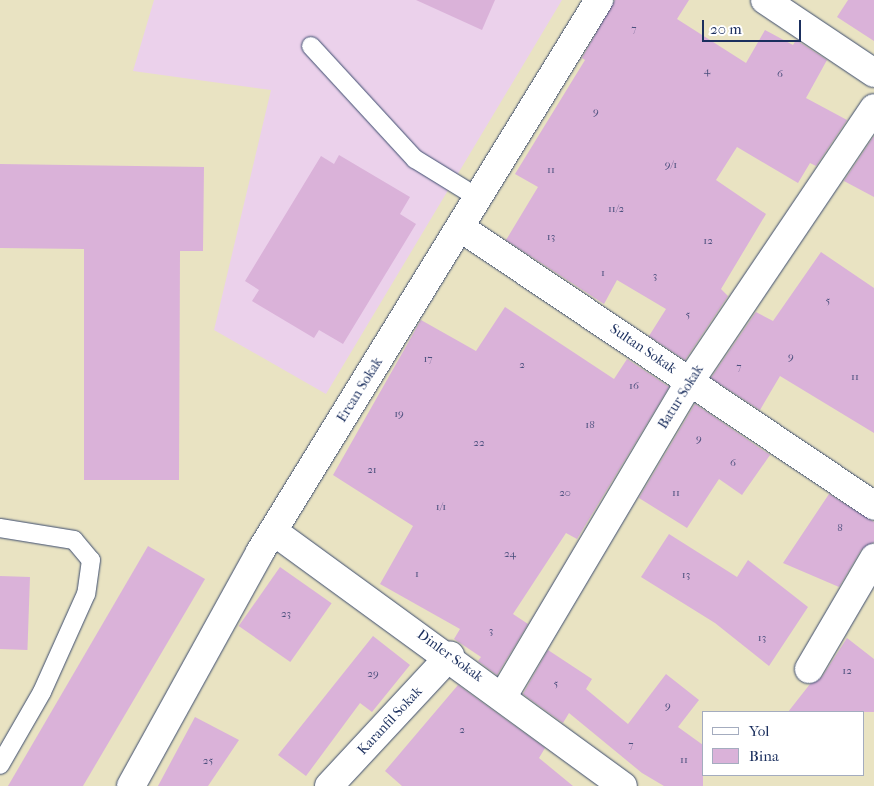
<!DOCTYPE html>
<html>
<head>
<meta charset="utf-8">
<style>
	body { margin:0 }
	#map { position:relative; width:874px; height:786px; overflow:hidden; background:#e9e3c2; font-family:"IM FELL French Canon",serif }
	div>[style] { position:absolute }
	.built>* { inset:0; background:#ebd1eb }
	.building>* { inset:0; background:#dab2d9; transform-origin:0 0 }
	.roads { filter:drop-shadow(0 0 1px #3a4a6d) drop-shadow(0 0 1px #3a4a6d) }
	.lane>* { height:18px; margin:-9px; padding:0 9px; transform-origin:9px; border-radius:9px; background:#fff }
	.street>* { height:28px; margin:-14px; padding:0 14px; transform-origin:14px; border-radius:14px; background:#fff }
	span { translate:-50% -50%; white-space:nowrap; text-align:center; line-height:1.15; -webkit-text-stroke:4px #fff; paint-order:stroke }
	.number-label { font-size:11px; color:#4b507d }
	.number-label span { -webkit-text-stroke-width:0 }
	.street-label { font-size:14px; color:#1b2f5e }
	.legend { position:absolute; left:702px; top:711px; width:162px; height:65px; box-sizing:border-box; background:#fff; border:1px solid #a4acbf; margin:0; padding:6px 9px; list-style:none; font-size:15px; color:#1b2f5e }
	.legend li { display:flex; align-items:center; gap:10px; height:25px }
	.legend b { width:25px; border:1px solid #a4acbf }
	.scale { position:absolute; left:702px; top:20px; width:99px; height:22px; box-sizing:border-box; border:2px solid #1b2f5e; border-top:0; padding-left:6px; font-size:15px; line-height:18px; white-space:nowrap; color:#1b2f5e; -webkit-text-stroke:4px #fff; paint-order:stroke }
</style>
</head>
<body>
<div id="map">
	<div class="built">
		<div style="clip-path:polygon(154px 0,562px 0,326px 394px,214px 330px,271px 90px,133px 71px)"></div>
	</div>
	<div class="building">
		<div style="clip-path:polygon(416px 0,495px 0,482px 30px)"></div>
		<div style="clip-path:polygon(615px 0,689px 0,677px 19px,746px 63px,765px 30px,793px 45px,796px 40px,827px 60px,806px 98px,847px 120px,816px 166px,810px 163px,798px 183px,737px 147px,716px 180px,766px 214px,721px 289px,728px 296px,685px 360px,649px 336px,666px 309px,617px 280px,604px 304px,506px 240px,538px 187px,515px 174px,585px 60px,582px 58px)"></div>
		<div style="clip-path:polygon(848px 0,874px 0,874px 41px,837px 17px)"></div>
		<div style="clip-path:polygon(874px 136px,874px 197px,844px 181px)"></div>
		<div style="clip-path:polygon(339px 155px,410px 197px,400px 214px,416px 224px,343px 344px,319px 330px,314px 338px,252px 301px,259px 290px,245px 281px,321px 156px,334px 164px)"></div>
		<div style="clip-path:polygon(0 164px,204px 167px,203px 251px,180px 251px,179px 480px,84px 480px,84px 249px,0 248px)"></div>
		<div style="clip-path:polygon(821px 252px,874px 288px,874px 433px,780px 376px,760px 410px,711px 378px,756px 312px,773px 321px)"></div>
		<div style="clip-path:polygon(505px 307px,614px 379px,627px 359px,669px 387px,577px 539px,566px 533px,513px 614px,528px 624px,497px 675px,478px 661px,481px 657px,454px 639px,460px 629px,380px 584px,413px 526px,333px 475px,421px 320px,476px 351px)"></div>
		<div style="clip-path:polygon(695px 404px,770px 455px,742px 495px,719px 479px,687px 528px,639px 498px)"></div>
		<div style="clip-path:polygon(829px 494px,874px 522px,874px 542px,861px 550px,839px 587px,783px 563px)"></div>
		<div style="clip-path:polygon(669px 534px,737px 577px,748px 560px,808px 607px,769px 666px,715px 623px,641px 577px)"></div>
		<div style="clip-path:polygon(148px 546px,205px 579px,83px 786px,8px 786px)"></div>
		<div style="left:280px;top:567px;width:63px;height:72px;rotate:35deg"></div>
		<div style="left:0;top:576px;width:30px;height:73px;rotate:2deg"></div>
		<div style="clip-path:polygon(373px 636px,410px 665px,372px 712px,360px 703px,306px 776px,278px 755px)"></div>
		<div style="clip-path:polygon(847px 638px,874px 659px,874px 712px,788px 712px,810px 684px,822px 677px)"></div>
		<div style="clip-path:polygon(548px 650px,592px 679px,586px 689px,628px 724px,666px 674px,699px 700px,678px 727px,703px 745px,703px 786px,664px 786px,642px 773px,569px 713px,563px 723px,523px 694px)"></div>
		<div style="clip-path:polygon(458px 685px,545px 748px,539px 758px,573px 786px,402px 786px,385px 771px)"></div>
		<div style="clip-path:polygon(195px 717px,239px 740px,208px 786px,158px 786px)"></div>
	</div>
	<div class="roads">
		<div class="lane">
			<div style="left:311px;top:46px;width:154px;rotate:47.4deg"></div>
			<div style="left:415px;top:159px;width:76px;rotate:31.6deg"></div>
			<div style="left:0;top:528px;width:75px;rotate:9.2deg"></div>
			<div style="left:74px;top:540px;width:26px;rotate:50deg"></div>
			<div style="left:91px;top:560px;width:34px;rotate:98deg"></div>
			<div style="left:86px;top:594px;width:107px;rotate:114.2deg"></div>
			<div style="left:42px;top:692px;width:84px;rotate:119.9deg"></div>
		</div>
		<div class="street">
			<div style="left:765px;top:0;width:131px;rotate:33.8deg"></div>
			<div style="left:461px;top:228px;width:498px;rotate:33.9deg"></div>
			<div style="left:273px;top:531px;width:433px;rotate:36.1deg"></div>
			<div style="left:809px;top:669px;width:129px;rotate:-59.6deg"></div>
			<div style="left:503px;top:696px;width:366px;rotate:-59.3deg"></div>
			<div style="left:690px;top:381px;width:329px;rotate:-56deg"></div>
			<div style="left:131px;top:786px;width:267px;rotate:-61.1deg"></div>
			<div style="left:260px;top:552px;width:648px;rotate:-58.44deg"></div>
			<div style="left:329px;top:786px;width:178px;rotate:-47.1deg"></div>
		</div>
	</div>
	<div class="number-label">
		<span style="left:634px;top:29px">7</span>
		<span style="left:707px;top:71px">4</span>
		<span style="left:780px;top:74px">6</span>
		<span style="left:596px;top:112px">9</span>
		<span style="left:671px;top:165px">9/1</span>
		<span style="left:551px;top:170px">11</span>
		<span style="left:616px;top:209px">11/2</span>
		<span style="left:551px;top:237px">13</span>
		<span style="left:708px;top:241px">12</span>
		<span style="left:603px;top:273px">1</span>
		<span style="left:655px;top:276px">3</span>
		<span style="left:828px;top:301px">5</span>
		<span style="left:688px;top:315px">5</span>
		<span style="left:791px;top:357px">9</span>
		<span style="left:428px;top:359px">17</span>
		<span style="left:522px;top:365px">2</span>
		<span style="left:739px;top:367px">7</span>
		<span style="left:855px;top:377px">11</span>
		<span style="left:634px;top:386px">16</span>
		<span style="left:399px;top:414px">19</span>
		<span style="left:590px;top:425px">18</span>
		<span style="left:699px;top:439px">9</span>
		<span style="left:479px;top:443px">22</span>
		<span style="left:733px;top:463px">6</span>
		<span style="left:372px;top:470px">21</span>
		<span style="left:565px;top:493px">20</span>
		<span style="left:676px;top:493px">11</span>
		<span style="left:441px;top:507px">1/1</span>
		<span style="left:840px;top:528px">8</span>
		<span style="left:510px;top:554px">24</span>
		<span style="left:417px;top:574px">1</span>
		<span style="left:686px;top:575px">13</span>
		<span style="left:286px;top:614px">23</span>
		<span style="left:491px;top:631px">3</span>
		<span style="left:762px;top:638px">13</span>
		<span style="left:847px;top:671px">12</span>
		<span style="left:373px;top:674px">29</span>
		<span style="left:556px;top:684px">5</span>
		<span style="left:668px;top:706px">9</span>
		<span style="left:462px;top:730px">2</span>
		<span style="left:631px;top:745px">7</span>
		<span style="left:684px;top:760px">11</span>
		<span style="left:208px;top:761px">25</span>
	</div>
	<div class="street-label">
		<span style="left:643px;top:349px;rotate:34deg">Sultan Sokak</span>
		<span style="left:360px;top:390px;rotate:-58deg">Ercan Sokak</span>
		<span style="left:681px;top:397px;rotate:-58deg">Batur Sokak</span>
		<span style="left:450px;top:656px;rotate:36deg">Dinler Sokak</span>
		<span style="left:390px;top:721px;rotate:-47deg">Karanfil Sokak</span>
	</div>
	<ul class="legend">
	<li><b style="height:6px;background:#fff"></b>Yol</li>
	<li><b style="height:14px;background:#dab2d9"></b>Bina</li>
	</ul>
	<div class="scale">20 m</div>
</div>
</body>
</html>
